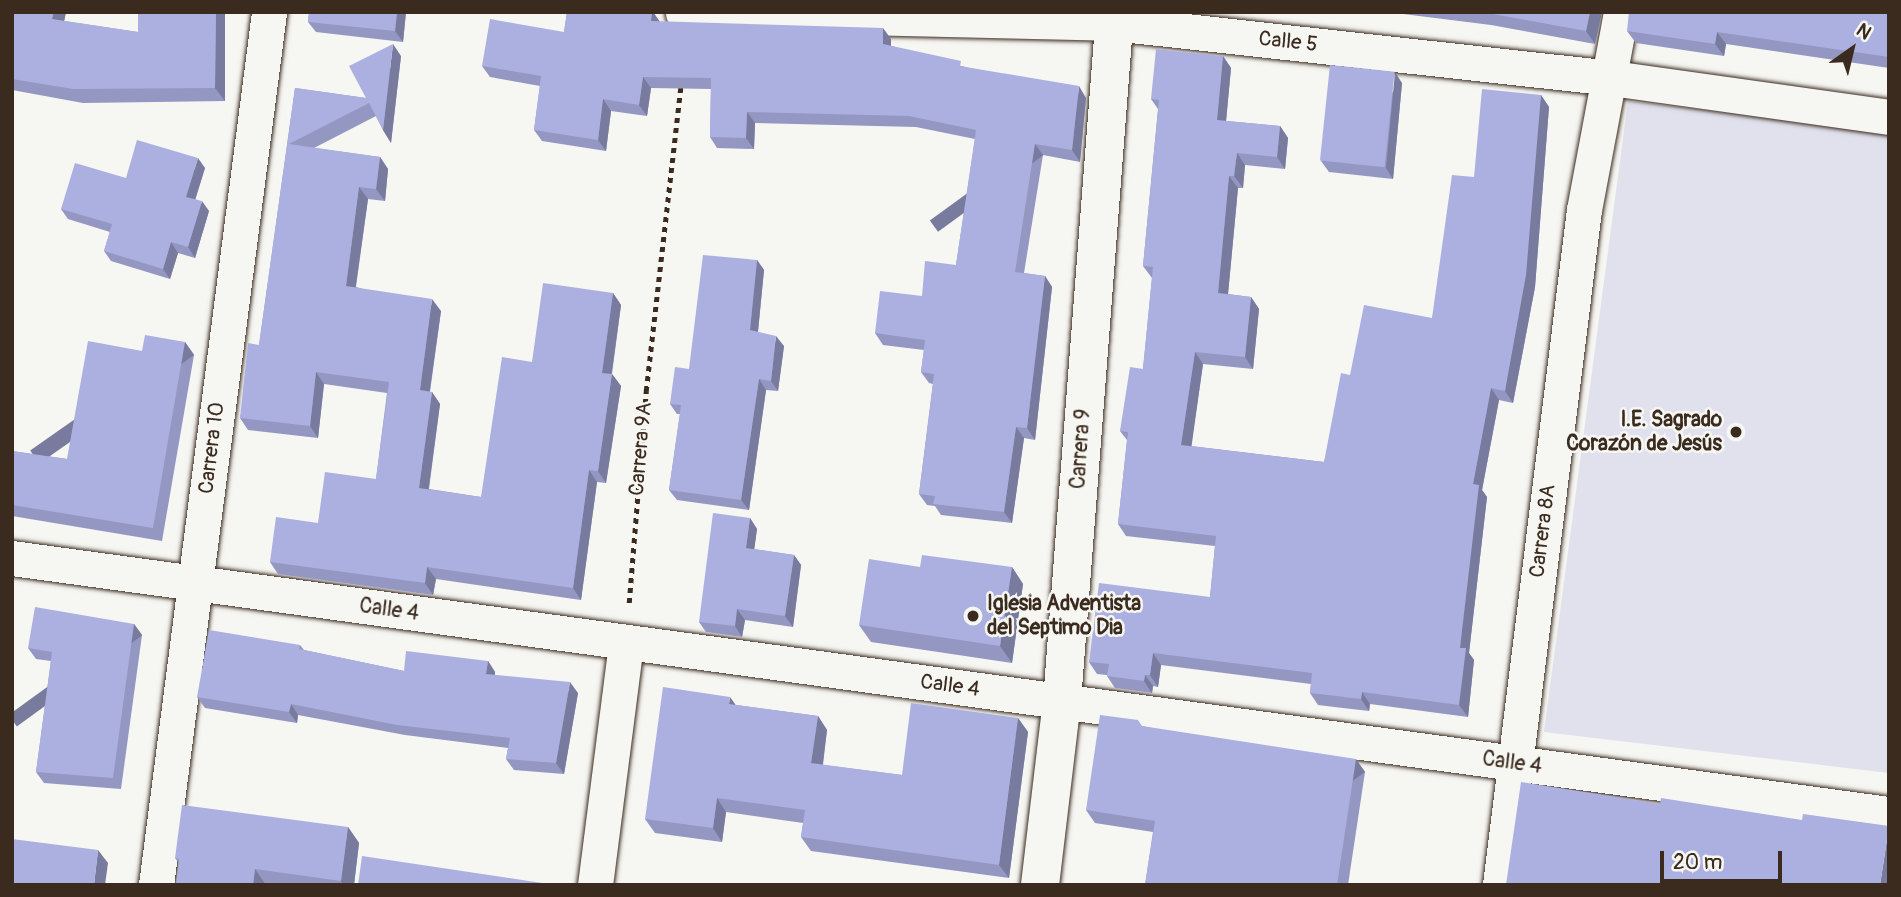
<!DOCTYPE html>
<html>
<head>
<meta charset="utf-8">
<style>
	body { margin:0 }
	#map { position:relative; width:1901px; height:897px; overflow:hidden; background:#f6f6f2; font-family:Pangolin,sans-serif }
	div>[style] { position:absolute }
	.built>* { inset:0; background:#e0e1ed }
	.path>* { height:4.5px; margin-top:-2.25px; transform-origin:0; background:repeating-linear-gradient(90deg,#3b2a1e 0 5px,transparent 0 10px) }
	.roads { filter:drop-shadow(0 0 2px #3b2a1e) drop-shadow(0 0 2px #3b2a1e) }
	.street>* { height:35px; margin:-17.5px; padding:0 17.5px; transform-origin:17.5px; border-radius:17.5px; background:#f6f6f2 }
	.secondary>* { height:38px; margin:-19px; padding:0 19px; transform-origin:19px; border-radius:19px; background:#f6f6f2 }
	.wall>* { inset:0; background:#9397c2 }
	.shaded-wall>* { inset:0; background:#787b9e; transform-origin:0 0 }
	.building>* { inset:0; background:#abb0e1; transform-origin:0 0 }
	.dots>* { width:19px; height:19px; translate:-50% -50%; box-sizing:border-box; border:4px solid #f6f6f2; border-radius:50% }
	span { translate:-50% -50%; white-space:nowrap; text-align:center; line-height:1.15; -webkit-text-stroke:5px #f6f6f2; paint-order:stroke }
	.street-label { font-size:21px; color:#3b2a1e }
	.poi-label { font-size:21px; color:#3b2a1e; font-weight:700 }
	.right { translate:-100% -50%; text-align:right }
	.left { translate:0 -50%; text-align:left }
	.frame { position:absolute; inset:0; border:14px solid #3b2a1e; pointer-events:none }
	.north { position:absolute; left:1817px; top:14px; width:70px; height:70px; -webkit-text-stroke:5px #f6f6f2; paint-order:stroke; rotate:34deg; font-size:19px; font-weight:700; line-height:28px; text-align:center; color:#3b2a1e }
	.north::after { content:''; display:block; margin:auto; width:24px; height:32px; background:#3b2a1e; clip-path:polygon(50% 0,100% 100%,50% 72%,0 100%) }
	.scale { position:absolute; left:1660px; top:851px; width:122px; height:32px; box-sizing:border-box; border:4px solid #3b2a1e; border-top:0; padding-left:9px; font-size:21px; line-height:24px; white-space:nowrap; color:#3b2a1e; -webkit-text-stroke:5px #f6f6f2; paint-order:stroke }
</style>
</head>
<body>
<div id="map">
	<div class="built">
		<div style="clip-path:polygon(1628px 101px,1889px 132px,1889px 773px,1544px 732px)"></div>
	</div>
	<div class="path">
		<div style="left:629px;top:603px;width:213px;rotate:-85.4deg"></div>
		<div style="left:646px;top:391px;width:311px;rotate:-83.5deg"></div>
	</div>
	<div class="roads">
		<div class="street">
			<div style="left:683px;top:13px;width:430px;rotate:1.3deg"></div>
			<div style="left:1113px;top:23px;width:502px;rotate:6.29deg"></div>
			<div style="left:1612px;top:78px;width:280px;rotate:8deg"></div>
			<div style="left:12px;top:558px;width:1894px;rotate:7.77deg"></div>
			<div style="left:156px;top:885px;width:880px;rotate:-82.62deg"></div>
			<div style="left:595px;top:885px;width:245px;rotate:-82.7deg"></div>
			<div style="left:1500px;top:885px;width:680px;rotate:-82.91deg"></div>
			<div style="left:1584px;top:210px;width:201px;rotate:-79.4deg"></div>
		</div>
		<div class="secondary">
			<div style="left:1040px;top:885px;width:185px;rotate:-83.2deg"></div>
			<div style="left:1062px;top:701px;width:691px;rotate:-85.6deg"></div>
		</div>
	</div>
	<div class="wall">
		<div style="clip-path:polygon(12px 12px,66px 12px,64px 21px,138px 32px,138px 12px,225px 12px,225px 101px,83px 103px,12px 90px)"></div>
		<div style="clip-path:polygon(309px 12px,406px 12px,403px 42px,316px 32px,308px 22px)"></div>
		<div style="clip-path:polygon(567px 12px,653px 12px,660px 22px,891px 39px,891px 46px,965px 67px,1086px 98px,1080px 162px,1043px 155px,1024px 273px,1045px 276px,1052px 287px,1035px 440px,1024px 438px,1012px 523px,941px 515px,935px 506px,927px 505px,919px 494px,933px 384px,929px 383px,921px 372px,924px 350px,883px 345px,875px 333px,922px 296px,956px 265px,975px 139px,916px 127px,755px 123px,754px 149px,717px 148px,710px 137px,711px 89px,651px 88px,647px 116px,611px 111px,606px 151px,542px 141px,534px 130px,540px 86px,490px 77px,482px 66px,564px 32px)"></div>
		<div style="clip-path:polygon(1387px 12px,1602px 12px,1595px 44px,1491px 25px)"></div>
		<div style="clip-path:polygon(1889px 12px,1889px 68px,1726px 44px,1724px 56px,1636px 43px,1627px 31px)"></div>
		<div style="clip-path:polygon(401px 56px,391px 143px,383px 130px,376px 116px,314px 148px,380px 157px,388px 169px,385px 201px,368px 199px,356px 287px,441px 311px,430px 392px,432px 392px,440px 404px,429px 489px,481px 497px,532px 362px,613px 293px,621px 305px,612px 374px,621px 386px,606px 483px,597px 482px,581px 600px,436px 579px,433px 595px,278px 574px,270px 562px,376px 479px,387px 393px,324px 384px,318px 438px,248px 430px,240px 418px,259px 345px,295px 88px,366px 98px)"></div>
		<div style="clip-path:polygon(1223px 56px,1231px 68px,1226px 121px,1280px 126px,1288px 138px,1285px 169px,1245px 165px,1243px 188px,1238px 188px,1228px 294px,1251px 297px,1259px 309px,1253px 369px,1203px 364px,1191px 446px,1324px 462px,1350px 375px,1432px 318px,1474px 177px,1541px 95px,1549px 107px,1535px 287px,1513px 403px,1499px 400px,1482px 490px,1487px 497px,1469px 653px,1474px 660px,1468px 717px,1370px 704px,1369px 711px,1318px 705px,1310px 693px,1311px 684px,1161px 665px,1158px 687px,1153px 686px,1152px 693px,1115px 688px,1107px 676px,1107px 675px,1097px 674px,1089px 662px,1210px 597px,1215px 546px,1126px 536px,1118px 524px,1127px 440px,1120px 431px,1143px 369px,1152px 278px,1143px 266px,1158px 109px,1151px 99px)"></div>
		<div style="clip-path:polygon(1402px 83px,1393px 179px,1329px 172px,1321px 161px)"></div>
		<div style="clip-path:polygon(205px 168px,195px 199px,209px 211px,195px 258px,178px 253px,170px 279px,111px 261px,104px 251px,110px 232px,68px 219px,61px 209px,126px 178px)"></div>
		<div style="clip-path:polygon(757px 260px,764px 270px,758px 332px,784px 346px,778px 391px,766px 390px,749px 510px,677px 500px,669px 490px,680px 414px,677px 414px,670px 404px,689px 369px)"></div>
		<div style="clip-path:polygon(185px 342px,194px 355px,162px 541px,12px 516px,12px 451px,67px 459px,142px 351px)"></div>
		<div style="clip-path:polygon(750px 518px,757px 529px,754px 549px,794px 555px,801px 565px,793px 627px,745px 620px,742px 637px,706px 632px,699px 622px)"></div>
		<div style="clip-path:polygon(920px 567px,1012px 567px,1023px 584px,1012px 663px,871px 642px,859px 625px)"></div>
		<div style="clip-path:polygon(134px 624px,142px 635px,121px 789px,44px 783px,36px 772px,51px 661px,36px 659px,28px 648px)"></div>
		<div style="clip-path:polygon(300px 645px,304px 650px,404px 671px,488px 661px,495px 672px,495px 675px,578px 693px,564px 774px,514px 770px,506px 759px,508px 748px,405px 735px,298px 715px,297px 723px,205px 708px,197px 697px)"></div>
		<div style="clip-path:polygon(736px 705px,818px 716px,827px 730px,823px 765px,902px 775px,1018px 718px,1028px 732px,1009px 878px,811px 851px,801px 837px,803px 823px,726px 812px,722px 842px,655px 833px,645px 819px)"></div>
		<div style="clip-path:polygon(1142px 726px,1365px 772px,1348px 885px,1145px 885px,1153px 832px,1095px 823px,1086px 810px)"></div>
		<div style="clip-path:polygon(348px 827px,359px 843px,354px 885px,176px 885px,179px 863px,175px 858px)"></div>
	</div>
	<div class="shaded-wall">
		<div style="clip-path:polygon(54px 12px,66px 12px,62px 32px,52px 19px)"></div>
		<div style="clip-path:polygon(216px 12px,225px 12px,225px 101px,215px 88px)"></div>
		<div style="clip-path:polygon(397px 12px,406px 12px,403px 42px,395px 31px)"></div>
		<div style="clip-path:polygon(652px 12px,653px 12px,660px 22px,651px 21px)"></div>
		<div style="clip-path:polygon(1590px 12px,1602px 12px,1595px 44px,1586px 31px)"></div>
		<div style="clip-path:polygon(883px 28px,891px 39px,891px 56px,883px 44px)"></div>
		<div style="clip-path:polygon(1717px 32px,1726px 44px,1724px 56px,1715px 44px)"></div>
		<div style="clip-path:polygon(393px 44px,401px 56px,391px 143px,383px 130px)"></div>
		<div style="clip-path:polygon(1223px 56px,1231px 68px,1225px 132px,1217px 120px)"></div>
		<div style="clip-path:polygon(1395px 72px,1402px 83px,1393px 179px,1386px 168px)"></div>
		<div style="clip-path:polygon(643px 77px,651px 88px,647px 116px,639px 105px)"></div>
		<div style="clip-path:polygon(1079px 86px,1086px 98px,1080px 162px,1072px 150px)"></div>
		<div style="clip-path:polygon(1541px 95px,1549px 107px,1535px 287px,1513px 403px,1505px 391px)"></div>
		<div style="clip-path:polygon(603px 99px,611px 111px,606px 151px,598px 140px)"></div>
		<div style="clip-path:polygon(747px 112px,755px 123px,754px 149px,746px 138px)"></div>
		<div style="clip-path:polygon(1280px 126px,1288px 138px,1285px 169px,1277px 157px)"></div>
		<div style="left:1035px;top:144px;width:14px;height:130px;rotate:54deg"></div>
		<div style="clip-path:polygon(1237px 153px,1245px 165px,1243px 188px,1234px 176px)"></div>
		<div style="clip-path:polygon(380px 157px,388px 169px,385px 201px,376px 189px)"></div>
		<div style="clip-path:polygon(198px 158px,205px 168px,193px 207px,186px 197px)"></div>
		<div style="clip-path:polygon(1229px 176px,1238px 188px,1227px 305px,1218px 293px)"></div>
		<div style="clip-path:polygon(359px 187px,368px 199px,354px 298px,346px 286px)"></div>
		<div style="clip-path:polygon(202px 201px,209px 211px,195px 258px,188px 247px)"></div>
		<div style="clip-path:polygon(171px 242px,178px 253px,170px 279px,163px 269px)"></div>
		<div style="clip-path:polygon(757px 260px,764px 270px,757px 341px,750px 330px)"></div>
		<div style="clip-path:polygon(1045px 276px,1052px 287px,1035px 440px,1027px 428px)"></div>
		<div style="clip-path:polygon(613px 293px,621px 305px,610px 385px,602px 373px)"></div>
		<div style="clip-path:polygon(1251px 297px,1259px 309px,1253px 369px,1245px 357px)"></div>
		<div style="clip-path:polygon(432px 299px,441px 311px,428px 402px,420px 390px)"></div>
		<div style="clip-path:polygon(776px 336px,784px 346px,778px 391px,771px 381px)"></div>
		<div style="left:185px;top:342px;width:16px;height:189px;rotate:55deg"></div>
		<div style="clip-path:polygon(1195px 352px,1203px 364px,1190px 457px,1181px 445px)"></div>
		<div style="clip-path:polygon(316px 372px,324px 384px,318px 438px,310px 426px)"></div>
		<div style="clip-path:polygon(612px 374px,621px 386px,606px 483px,598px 471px)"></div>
		<div style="clip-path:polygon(759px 379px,766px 390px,749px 510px,741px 500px)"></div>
		<div style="clip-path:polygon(1491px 388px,1499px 400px,1482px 490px,1487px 497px,1469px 653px,1474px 660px,1468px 717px,1459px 705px,1460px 648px,1473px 484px)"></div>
		<div style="clip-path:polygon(432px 392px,440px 404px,427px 500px,419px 488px)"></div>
		<div style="clip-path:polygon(1016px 427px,1024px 438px,1012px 523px,1004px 512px)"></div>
		<div style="clip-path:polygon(589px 470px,597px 482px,581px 600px,573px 588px)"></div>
		<div style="clip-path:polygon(750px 518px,757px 529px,753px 559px,746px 548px)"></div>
		<div style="clip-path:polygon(794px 555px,801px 565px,793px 627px,785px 616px)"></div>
		<div style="clip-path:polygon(427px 567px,436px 579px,433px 595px,425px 583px)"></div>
		<div style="clip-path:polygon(1012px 567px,1023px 584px,1012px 663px,1000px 646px)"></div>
		<div style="clip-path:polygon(737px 609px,745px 620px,742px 637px,735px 626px)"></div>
		<div style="left:134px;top:624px;width:14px;height:155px;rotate:54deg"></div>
		<div style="clip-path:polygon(1153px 653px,1161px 665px,1158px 687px,1150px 675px)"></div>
		<div style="clip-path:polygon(488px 661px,495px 672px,494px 685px,486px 674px)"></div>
		<div style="clip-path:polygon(1145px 675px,1153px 686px,1152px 693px,1144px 681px)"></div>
		<div style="clip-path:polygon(570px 682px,578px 693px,564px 774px,556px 763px)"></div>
		<div style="clip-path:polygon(1362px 692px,1370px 704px,1369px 711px,1361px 699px)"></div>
		<div style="clip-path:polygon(730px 697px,740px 711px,729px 704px)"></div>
		<div style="clip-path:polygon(291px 704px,298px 715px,297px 723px,289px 712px)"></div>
		<div style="clip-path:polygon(818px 716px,827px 730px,821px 777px,811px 763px)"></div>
		<div style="clip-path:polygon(1018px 718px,1028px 732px,1009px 878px,999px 865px)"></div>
		<div style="left:1356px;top:759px;width:16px;height:127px;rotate:55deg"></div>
		<div style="clip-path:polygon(717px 798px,726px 812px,722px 842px,713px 828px)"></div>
		<div style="clip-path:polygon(348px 827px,359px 843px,354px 885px,343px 885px,341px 881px)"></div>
		<div style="clip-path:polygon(1889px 827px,1889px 885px,1880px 885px)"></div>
		<div style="clip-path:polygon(98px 850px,108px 863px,105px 885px,94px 885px)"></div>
		<div style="clip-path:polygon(255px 869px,266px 885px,253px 885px)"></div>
	</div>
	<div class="building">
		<div style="clip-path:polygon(12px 12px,54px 12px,52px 19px,138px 32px,138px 12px,216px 12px,215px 88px,73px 89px,12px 79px)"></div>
		<div style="clip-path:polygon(309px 12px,397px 12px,395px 31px,308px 22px)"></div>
		<div style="clip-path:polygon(567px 12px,652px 12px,651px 21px,883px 28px,883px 44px,961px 61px,960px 66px,1079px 86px,1072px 150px,1035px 144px,1015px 272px,1045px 276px,1027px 428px,1016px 427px,1004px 512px,933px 504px,935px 496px,919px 494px,934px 374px,921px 372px,925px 340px,875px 333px,880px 291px,922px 296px,925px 261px,956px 265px,976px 130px,909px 116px,747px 112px,746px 138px,710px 137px,711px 78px,643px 77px,639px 105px,603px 99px,598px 140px,534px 130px,541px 76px,482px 66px,490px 19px,564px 32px)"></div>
		<div style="clip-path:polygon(1482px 12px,1590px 12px,1586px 31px)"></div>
		<div style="clip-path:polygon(1629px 12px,1889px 12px,1889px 57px,1717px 32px,1715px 44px,1627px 31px)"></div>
		<div style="clip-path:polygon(393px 44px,383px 130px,369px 103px,289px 144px,380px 157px,376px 189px,359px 187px,346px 286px,432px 299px,420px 390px,432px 392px,419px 488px,481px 497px,502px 357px,532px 362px,543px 283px,613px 293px,602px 373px,612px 374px,598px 471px,589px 470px,573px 588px,427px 567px,425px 583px,270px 562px,276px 517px,318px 523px,325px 472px,376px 479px,389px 382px,316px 372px,310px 426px,240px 418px,248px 343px,259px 345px,295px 88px,366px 98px,349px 66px)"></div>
		<div style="clip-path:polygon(1156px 49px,1223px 56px,1217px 120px,1280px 126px,1277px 157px,1237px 153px,1234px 176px,1229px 176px,1218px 293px,1251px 297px,1245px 357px,1195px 352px,1181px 445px,1324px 462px,1341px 373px,1350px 375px,1364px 305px,1432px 318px,1452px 175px,1474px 177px,1482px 89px,1541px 95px,1526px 275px,1505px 391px,1491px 388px,1473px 484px,1479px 485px,1460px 648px,1466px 648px,1459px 705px,1362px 692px,1361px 699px,1310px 693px,1312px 673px,1153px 653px,1150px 675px,1145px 675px,1144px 681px,1107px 676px,1109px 664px,1089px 662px,1099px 583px,1210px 597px,1216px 536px,1118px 524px,1128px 432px,1120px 431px,1130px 367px,1143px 369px,1153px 267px,1143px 266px,1159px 100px,1151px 99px)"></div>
		<div style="left:1330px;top:65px;width:65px;height:96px;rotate:6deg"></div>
		<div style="clip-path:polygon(137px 140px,198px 158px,186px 197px,202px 201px,188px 247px,171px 242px,163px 269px,104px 251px,112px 224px,61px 209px,75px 163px,126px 178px)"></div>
		<div style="clip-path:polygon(703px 255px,757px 260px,750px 330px,776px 336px,771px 381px,759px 379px,741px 500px,669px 490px,681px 405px,670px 404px,675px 367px,689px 369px)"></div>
		<div style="clip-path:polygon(145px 335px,185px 342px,153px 528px,12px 505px,12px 451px,67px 459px,88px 341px,142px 351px)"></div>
		<div style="clip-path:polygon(713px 513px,750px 518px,746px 548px,794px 555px,785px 616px,737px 609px,735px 626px,699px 622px)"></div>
		<div style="clip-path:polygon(922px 555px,1012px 567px,1000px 646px,859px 625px,869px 559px,920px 567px)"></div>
		<div style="clip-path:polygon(35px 607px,134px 624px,113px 778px,36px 772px,52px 652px,28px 648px)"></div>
		<div style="clip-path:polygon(209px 630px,300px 645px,299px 649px,404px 671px,406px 651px,488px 661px,486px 674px,570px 682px,556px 763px,506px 759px,510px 738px,397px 725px,291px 704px,289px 712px,197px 697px)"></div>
		<div style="clip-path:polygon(663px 687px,730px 697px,729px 704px,818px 716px,811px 763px,902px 775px,911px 703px,1018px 718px,999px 865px,801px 837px,805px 810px,717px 798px,713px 828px,645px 819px)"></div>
		<div style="clip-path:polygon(1100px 715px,1138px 720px,1142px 726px,1356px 759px,1337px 885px,1145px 885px,1155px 821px,1086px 810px)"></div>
		<div style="clip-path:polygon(1521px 782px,1660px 804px,1661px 798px,1802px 820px,1803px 814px,1889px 826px,1880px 885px,1506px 885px)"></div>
		<div style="clip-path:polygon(182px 805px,348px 827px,341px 881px,255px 869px,253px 885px,176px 885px,179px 859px,175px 858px)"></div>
		<div style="clip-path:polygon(12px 839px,98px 850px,94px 885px,12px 885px)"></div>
		<div style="clip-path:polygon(362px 856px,549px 884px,358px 885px)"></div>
	</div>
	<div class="dots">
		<div style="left:1736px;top:432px;background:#3b2a1e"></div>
		<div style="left:973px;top:616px;background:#3b2a1e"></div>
	</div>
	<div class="street-label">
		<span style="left:1288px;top:42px;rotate:6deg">Calle 5</span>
		<span style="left:212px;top:448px;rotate:-83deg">Carrera 10</span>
		<span style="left:641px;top:449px;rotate:-85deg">Carrera 9A</span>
		<span style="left:1081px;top:449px;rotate:-86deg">Carrera 9</span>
		<span style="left:1543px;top:531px;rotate:-83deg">Carrera 8A</span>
		<span style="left:389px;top:610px;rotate:8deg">Calle 4</span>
		<span style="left:950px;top:686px;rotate:8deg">Calle 4</span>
		<span style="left:1512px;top:763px;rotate:8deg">Calle 4</span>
	</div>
	<div class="poi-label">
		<span class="right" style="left:1722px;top:432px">I.E. Sagrado<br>Corazón de Jesús</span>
		<span class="left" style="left:987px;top:616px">Iglesia Adventista<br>del Septimo Dia</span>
	</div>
	<div class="frame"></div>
	<div class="north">N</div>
	<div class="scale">20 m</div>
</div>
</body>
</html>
